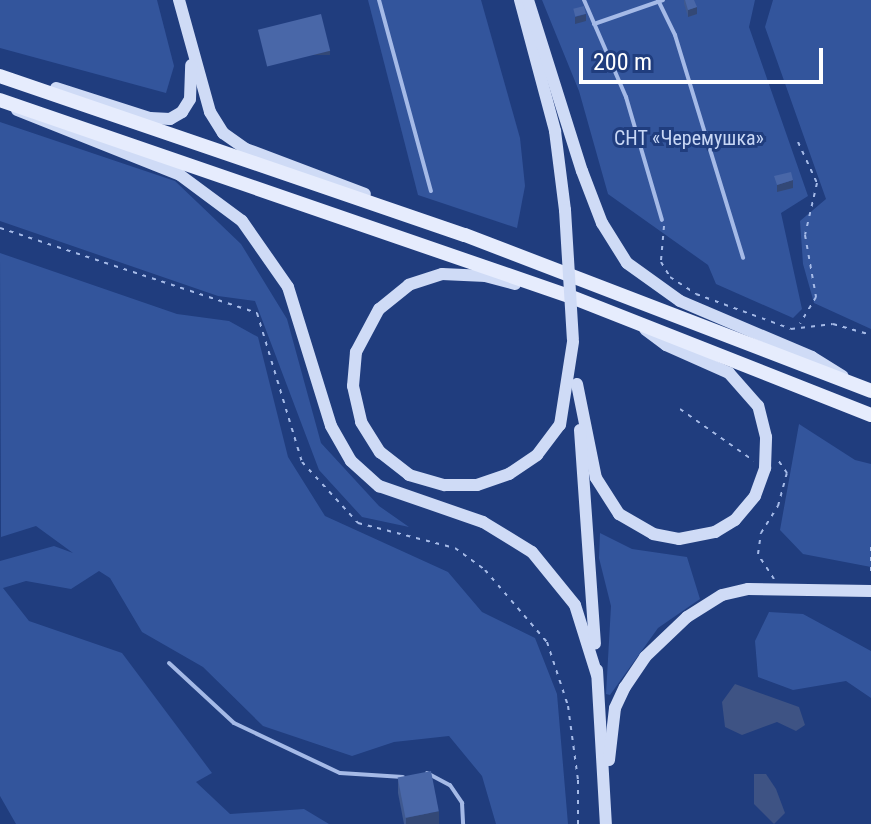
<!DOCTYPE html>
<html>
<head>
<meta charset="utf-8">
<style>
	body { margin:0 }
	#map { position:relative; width:871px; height:824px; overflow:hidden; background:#203d7e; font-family:"Roboto Condensed",sans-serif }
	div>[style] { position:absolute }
	.green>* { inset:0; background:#33559c }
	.water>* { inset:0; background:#3e5384 }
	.path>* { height:2px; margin-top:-1px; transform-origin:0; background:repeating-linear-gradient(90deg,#a5bae7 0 4px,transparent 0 10px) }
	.lane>* { height:4px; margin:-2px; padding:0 2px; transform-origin:2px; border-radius:2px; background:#a5bae7 }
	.secondary>* { height:12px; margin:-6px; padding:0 6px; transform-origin:6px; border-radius:6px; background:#cfdbf6 }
	.primary>* { height:14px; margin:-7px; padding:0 7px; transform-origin:7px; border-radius:7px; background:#e6ecfd }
	.secondary-bridge>* { height:12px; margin:-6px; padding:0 6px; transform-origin:6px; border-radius:6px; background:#cfdbf6 }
	.wall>* { inset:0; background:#3f5990 }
	.shaded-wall>* { inset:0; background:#334876; transform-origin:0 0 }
	.building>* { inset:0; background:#4967a8; transform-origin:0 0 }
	span { translate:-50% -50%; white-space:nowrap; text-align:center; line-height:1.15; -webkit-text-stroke:6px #203d7e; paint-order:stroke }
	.park-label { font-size:20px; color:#c8d7f5 }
	.scale { position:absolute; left:579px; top:48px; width:244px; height:36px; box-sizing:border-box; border:4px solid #fff; border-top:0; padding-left:10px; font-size:24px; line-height:28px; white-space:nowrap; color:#fff; -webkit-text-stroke:6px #203d7e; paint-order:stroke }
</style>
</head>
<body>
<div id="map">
	<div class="green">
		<div style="clip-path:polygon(0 0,157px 0,174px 66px,166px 93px,0 48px)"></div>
		<div style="clip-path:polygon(368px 0,481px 0,520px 138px,525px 186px,517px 228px,418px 195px)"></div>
		<div style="clip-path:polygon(542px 0,755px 0,749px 27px,808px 196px,781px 213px,802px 309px,793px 318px,716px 284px,708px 265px,608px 194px,579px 91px)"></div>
		<div style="clip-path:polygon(773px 0,871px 0,871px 329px,814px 303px,803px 264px,800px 221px,826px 199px,765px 27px)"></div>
		<div style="clip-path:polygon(0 122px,175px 181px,241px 244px,287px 319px,321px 443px,379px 506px,409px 527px,362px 517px,319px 470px,255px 301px,218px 296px,0 221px)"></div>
		<div style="clip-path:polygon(0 253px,177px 314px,229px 321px,258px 337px,288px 457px,325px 516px,448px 572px,482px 612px,535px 638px,557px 694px,568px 824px,496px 824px,482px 776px,449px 736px,394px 742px,352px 756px,263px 726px,203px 667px,142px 632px,110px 578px,99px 571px,71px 589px,26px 581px,3px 588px,29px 621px,122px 653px,212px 773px,196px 782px,230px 814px,304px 809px,329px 824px,16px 824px,0 796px,0 561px,54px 546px,73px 553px,36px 526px,1px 537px)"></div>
		<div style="clip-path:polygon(799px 424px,855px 460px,871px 464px,871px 567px,803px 554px,780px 530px)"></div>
		<div style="clip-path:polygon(600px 533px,632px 549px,687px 557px,700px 599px,658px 628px,610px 695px,606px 694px,611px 606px,599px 558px)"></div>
		<div style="clip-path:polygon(769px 612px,803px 614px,871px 651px,871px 698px,846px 681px,793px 690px,758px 677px,755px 641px)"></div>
	</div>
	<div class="water">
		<div style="clip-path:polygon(735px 684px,799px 707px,805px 725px,796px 731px,777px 722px,742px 735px,725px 727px,722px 702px)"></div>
		<div style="clip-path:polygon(754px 774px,766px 774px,776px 789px,785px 813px,774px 824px,754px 804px)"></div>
	</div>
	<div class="path">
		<div style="left:798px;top:142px;width:45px;rotate:65.1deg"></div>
		<div style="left:817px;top:183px;width:53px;rotate:103deg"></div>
		<div style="left:805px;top:235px;width:63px;rotate:79.9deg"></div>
		<div style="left:816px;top:297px;width:31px;rotate:121deg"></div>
		<div style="left:664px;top:226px;width:36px;rotate:95deg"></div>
		<div style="left:661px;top:262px;width:17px;rotate:59deg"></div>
		<div style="left:670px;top:277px;width:31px;rotate:33deg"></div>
		<div style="left:696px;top:294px;width:101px;rotate:20.2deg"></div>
		<div style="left:791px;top:329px;width:42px;rotate:-6.8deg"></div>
		<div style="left:833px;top:324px;width:40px;rotate:16deg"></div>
		<div style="left:0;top:228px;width:271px;rotate:18.3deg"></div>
		<div style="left:257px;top:313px;width:156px;rotate:73.2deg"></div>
		<div style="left:302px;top:462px;width:83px;rotate:47.4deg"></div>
		<div style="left:358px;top:523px;width:100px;rotate:14.5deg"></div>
		<div style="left:455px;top:548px;width:37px;rotate:36deg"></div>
		<div style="left:485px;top:570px;width:95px;rotate:49.3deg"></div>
		<div style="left:547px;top:642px;width:67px;rotate:71.8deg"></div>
		<div style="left:568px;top:706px;width:75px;rotate:82.3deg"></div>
		<div style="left:578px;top:780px;width:44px;rotate:90deg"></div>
		<div style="left:680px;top:409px;width:90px;rotate:35.1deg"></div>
		<div style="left:871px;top:547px;width:25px;rotate:90deg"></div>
		<div style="left:774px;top:579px;width:30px;rotate:-123deg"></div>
		<div style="left:758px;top:554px;width:21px;rotate:-82deg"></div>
		<div style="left:761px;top:533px;width:32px;rotate:-58deg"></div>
		<div style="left:778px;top:506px;width:34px;rotate:-75deg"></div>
		<div style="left:787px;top:473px;width:19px;rotate:-125deg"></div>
	</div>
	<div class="lane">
		<div style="left:379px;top:0;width:198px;rotate:74.8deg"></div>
		<div style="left:584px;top:0;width:106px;rotate:66.6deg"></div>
		<div style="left:626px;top:97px;width:128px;rotate:73.7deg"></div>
		<div style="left:658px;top:0;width:39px;rotate:64deg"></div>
		<div style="left:675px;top:35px;width:233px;rotate:73deg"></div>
		<div style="left:594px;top:24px;width:73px;rotate:-19.2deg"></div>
		<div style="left:169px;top:663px;width:88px;rotate:42.7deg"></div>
		<div style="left:234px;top:723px;width:117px;rotate:25.3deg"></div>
		<div style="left:340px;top:773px;width:63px;rotate:3.6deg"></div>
		<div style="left:427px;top:773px;width:26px;rotate:28deg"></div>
		<div style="left:450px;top:785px;width:22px;rotate:56deg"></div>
		<div style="left:462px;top:803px;width:21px;rotate:87deg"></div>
	</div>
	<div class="secondary">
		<div style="left:179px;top:0;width:116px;rotate:74.5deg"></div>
		<div style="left:210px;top:112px;width:25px;rotate:58deg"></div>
		<div style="left:223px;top:133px;width:28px;rotate:35deg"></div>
		<div style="left:246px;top:149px;width:127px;rotate:20.7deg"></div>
		<div style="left:520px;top:0;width:136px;rotate:75deg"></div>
		<div style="left:555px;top:131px;width:80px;rotate:82.8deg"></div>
		<div style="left:528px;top:0;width:179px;rotate:72.5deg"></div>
		<div style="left:582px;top:171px;width:56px;rotate:69deg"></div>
		<div style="left:602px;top:223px;width:47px;rotate:58deg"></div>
		<div style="left:627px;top:263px;width:65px;rotate:35.6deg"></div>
		<div style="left:680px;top:301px;width:143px;rotate:23deg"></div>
		<div style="left:812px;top:357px;width:36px;rotate:32deg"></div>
		<div style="left:56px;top:88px;width:99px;rotate:17.7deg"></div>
		<div style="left:150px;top:118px;width:20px;rotate:3deg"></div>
		<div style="left:170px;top:119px;width:14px;rotate:-30deg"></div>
		<div style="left:182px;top:112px;width:15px;rotate:-58deg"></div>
		<div style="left:190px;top:99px;width:34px;rotate:-88deg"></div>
		<div style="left:17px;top:110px;width:175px;rotate:21.7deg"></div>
		<div style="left:180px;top:175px;width:77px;rotate:36.6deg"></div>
		<div style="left:242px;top:221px;width:80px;rotate:55.1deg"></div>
		<div style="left:288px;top:287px;width:145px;rotate:72.8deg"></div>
		<div style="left:331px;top:426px;width:40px;rotate:60.3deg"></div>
		<div style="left:351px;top:461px;width:38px;rotate:42deg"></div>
		<div style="left:379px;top:486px;width:110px;rotate:19.1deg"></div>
		<div style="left:483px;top:522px;width:57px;rotate:31.5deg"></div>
		<div style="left:532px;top:552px;width:68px;rotate:50.9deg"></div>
		<div style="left:575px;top:605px;width:73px;rotate:72.6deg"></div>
		<div style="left:515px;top:284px;width:30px;rotate:-165deg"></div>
		<div style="left:486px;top:276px;width:44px;rotate:-177.4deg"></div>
		<div style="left:442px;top:274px;width:35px;rotate:162deg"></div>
		<div style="left:409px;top:285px;width:38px;rotate:141deg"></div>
		<div style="left:379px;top:309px;width:49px;rotate:118.1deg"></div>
		<div style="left:356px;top:352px;width:34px;rotate:95deg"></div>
		<div style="left:353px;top:386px;width:37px;rotate:77deg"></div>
		<div style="left:361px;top:422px;width:36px;rotate:58deg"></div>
		<div style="left:380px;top:452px;width:37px;rotate:38deg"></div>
		<div style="left:409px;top:475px;width:37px;rotate:16deg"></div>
		<div style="left:445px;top:485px;width:32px"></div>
		<div style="left:477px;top:485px;width:34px;rotate:-19deg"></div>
		<div style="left:509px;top:474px;width:34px;rotate:-34deg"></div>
		<div style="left:537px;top:455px;width:38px;rotate:-53deg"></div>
		<div style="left:560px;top:425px;width:84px;rotate:-81.1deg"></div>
		<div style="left:577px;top:384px;width:96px;rotate:78.6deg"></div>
		<div style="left:596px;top:478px;width:43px;rotate:57.4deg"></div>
		<div style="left:619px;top:514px;width:39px;rotate:30deg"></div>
		<div style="left:653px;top:534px;width:26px;rotate:11deg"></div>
		<div style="left:679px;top:539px;width:37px;rotate:-11deg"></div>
		<div style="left:715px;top:532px;width:23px;rotate:-31deg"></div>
		<div style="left:735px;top:520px;width:31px;rotate:-50deg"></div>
		<div style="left:755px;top:496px;width:30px;rotate:-70deg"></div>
		<div style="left:765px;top:468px;width:31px;rotate:-88deg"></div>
		<div style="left:766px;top:437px;width:32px;rotate:-104deg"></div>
		<div style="left:758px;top:406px;width:44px;rotate:-131.3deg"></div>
		<div style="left:729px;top:373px;width:69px;rotate:-156deg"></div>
		<div style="left:666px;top:345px;width:26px;rotate:-143deg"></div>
		<div style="left:580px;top:430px;width:214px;rotate:86deg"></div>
		<div style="left:597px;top:670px;width:154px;rotate:86.7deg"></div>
		<div style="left:609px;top:760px;width:52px;rotate:-83.4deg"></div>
		<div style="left:615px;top:708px;width:23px;rotate:-65deg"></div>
		<div style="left:625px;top:687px;width:36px;rotate:-56deg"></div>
		<div style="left:645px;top:657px;width:58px;rotate:-43.6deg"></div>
		<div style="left:687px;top:617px;width:41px;rotate:-32.2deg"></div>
		<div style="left:722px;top:595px;width:27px;rotate:-13deg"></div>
		<div style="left:748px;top:589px;width:123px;rotate:0.9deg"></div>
	</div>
	<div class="primary">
		<div style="left:0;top:76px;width:491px;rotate:18.9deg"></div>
		<div style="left:465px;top:235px;width:435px;rotate:21deg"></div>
		<div style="left:0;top:100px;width:602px;rotate:19.01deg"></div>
		<div style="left:569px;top:296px;width:325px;rotate:21.5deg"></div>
	</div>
	<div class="secondary-bridge">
		<div style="left:565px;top:210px;width:129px;rotate:86.5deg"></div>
	</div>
	<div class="wall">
		<div style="clip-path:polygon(684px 0,694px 0,697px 14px,688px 17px,684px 4px)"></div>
		<div style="clip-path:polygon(398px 778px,439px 824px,404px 824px,398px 793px)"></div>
	</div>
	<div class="shaded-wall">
		<div style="clip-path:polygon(697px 7px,697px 14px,688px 17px,688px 10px)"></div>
		<div style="clip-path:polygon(586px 14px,586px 21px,575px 24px,575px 17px)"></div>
		<div style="left:330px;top:51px;width:4px;height:65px;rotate:90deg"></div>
		<div style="clip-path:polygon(793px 180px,793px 188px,777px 192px,777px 185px)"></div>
		<div style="clip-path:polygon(439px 811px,439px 824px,406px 824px,406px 818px)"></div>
	</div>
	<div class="building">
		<div style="clip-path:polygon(685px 0,694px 0,697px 7px,688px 10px)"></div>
		<div style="left:584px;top:6px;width:8px;height:11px;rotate:76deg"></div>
		<div style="left:321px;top:14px;width:38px;height:65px;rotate:76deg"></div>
		<div style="clip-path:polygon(791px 172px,793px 180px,777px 185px,774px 176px)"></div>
		<div style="left:431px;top:771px;width:41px;height:34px;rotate:79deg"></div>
	</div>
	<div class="park-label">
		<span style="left:689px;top:138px">СНТ «Черемушка»</span>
	</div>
	<div class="scale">200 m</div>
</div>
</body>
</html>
